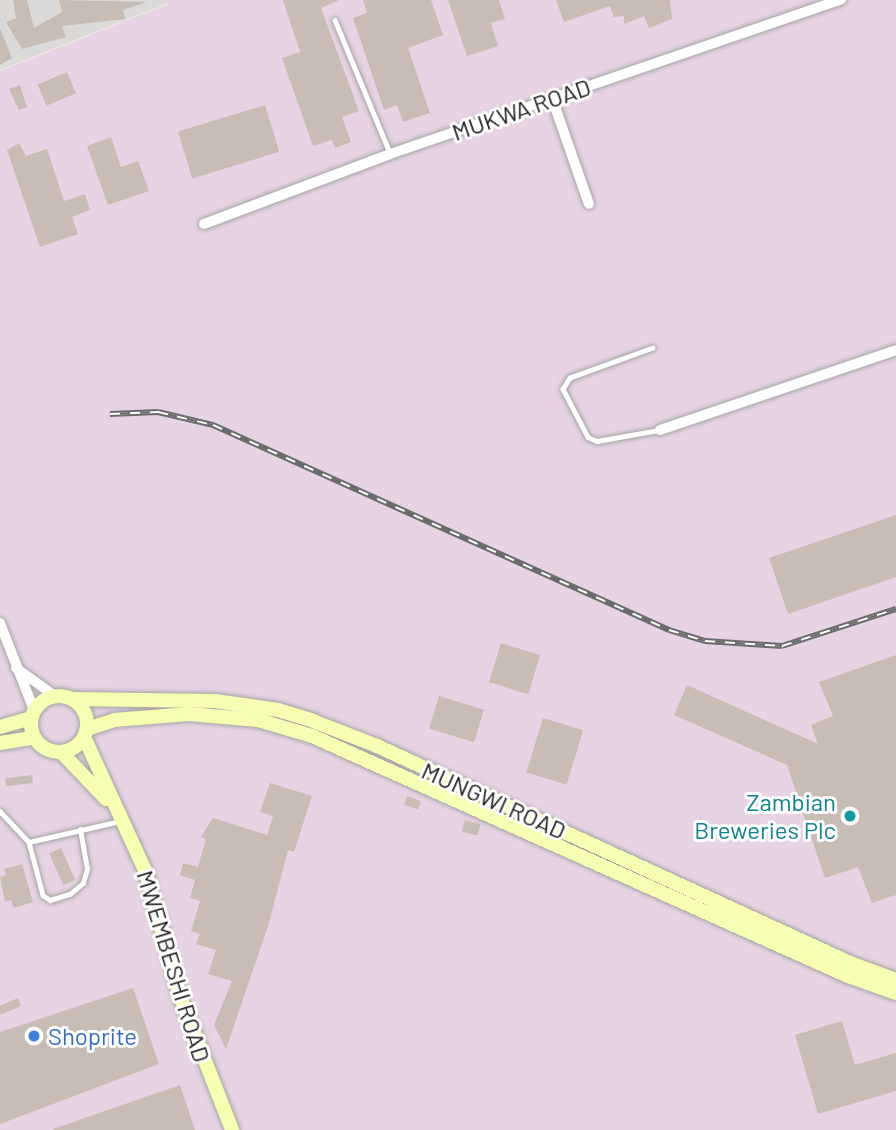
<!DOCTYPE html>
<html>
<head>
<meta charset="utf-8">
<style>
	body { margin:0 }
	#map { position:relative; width:896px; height:1130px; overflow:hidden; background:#efebe2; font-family:Barlow,sans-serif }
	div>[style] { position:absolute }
	.residential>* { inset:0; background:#dbdad9 }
	.industrial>* { inset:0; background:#e8d3e4 }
	.building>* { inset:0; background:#c7bdb5; transform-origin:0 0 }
	.roads { filter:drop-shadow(0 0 2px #a4a4a4) drop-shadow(0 0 2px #a4a4a4) }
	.lane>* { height:4.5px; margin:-2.25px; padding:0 2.25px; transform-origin:2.25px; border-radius:2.25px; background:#fff }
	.street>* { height:10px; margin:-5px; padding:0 5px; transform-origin:5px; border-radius:5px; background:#fff }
	.secondary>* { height:14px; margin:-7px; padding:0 7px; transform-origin:7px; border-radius:7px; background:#f7fdb1 }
	.secondary>.ring { margin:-7px; padding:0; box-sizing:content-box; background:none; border:14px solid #f7fdb1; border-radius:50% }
	.rail>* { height:6px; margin-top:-3px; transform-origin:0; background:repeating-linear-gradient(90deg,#fff 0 10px,#6b6b6b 0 20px); box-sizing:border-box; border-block:2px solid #6b6b6b }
	.dots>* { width:19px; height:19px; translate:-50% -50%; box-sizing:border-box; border:4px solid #fff; border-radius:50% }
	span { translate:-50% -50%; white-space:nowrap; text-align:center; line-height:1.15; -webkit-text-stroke:6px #fff; paint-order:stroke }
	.street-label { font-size:24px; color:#1d1d1d }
	.culture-label { font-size:24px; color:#0d838f }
	.right { translate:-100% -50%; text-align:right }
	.shop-label { font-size:24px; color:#366cbe }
	.left { translate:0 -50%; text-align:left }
</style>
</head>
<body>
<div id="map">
	<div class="residential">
		<div style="clip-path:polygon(0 0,167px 0,168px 3px,0 70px)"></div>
	</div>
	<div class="industrial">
		<div style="clip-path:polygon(167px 0,896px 0,896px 1130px,0 1130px,0 71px,168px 4px)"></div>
	</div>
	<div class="building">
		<div style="clip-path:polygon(13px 0,27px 0,34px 28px,62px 12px,59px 0,147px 2px,123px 10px,125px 19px,62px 26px,66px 37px,22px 49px,6px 22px,16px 18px)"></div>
		<div style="clip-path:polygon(283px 0,339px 0,321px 8px,359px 111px,342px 117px,351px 142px,335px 148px,332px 140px,313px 146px,282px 58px,300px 52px)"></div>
		<div style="clip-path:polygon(363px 0,431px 0,443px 35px,408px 48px,430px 113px,403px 122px,397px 105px,384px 110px,353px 18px,367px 13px)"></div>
		<div style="clip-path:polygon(448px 0,499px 0,505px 19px,491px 23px,498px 46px,467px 56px)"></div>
		<div style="clip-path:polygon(556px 0,670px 0,672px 19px,649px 28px,644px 16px,624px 24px,624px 16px,614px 17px,610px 6px,564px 22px)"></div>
		<div style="clip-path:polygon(0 28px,12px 58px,0 65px)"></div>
		<div style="left:67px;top:72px;width:23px;height:32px;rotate:67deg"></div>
		<div style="clip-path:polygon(20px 85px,27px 107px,19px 110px,9px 89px)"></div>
		<div style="left:265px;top:105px;width:49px;height:91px;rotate:73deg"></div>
		<div style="clip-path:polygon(111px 137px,121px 167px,138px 161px,149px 191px,108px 205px,87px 146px)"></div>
		<div style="clip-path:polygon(19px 143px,26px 156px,47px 149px,64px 201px,85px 194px,90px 210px,72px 217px,78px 234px,40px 247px,7px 150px)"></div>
		<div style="clip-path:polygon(896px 515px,896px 577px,788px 614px,769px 558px)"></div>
		<div style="left:501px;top:643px;width:41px;height:41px;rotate:17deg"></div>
		<div style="clip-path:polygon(896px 655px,896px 895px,872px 903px,858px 867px,825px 878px,787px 765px,674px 715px,687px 685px,818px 744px,811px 725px,833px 716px,819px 682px)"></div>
		<div style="left:439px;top:696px;width:47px;height:34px;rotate:17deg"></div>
		<div style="left:543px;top:718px;width:42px;height:57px;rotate:17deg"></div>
		<div style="left:32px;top:775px;width:8px;height:27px;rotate:83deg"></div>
		<div style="clip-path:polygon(270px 783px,312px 796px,294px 852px,288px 850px,269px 923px,226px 1049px,214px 1025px,232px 981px,208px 974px,216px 950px,196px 944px,200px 934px,191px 931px,200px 901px,190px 898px,195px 880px,180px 875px,183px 863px,198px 867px,206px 839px,201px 837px,213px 818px,267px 835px,273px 816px,260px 812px)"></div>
		<div style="left:407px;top:796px;width:15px;height:9px;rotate:20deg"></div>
		<div style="left:465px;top:820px;width:16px;height:12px;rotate:15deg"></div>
		<div style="left:61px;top:848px;width:35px;height:13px;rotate:66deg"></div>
		<div style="clip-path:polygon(22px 864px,33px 902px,14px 908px,11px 900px,5px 902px,0 877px,6px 875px,4px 869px)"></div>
		<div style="clip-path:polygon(133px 988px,159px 1064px,0 1124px,0 1032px)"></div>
		<div style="clip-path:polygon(18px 998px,21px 1006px,0 1015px,0 1006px)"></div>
		<div style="clip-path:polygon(842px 1021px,855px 1065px,896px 1053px,896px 1091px,818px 1114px,795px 1035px)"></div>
		<div style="clip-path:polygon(180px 1085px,195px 1130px,54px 1130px,53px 1129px)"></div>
	</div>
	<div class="roads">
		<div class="lane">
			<div style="left:335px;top:20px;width:144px;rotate:67.5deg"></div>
			<div style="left:653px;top:348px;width:88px;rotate:160.1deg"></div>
			<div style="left:570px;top:378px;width:13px;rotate:122deg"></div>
			<div style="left:563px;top:389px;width:54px;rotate:62.5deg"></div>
			<div style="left:588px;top:437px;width:10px;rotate:24deg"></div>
			<div style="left:597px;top:441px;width:63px;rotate:-10.1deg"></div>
			<div style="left:0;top:811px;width:42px;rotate:46.9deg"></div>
			<div style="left:29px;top:842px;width:93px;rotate:-13deg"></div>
			<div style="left:29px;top:842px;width:55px;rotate:75.2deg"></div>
			<div style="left:43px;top:895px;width:9px;rotate:36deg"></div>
			<div style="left:50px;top:900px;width:21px;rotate:-17deg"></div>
			<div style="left:70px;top:894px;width:17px;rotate:-40deg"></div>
			<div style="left:83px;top:883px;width:15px;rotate:-74deg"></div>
			<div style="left:87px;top:869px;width:40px;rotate:-100deg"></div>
		</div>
		<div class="street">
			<div style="left:552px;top:98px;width:112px;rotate:70.8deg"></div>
			<div style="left:204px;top:224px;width:199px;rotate:-20.6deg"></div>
			<div style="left:390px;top:154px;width:477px;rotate:-18.9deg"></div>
			<div style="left:660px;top:430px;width:249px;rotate:-18.7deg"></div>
			<div style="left:0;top:623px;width:93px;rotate:68.7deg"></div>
			<div style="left:16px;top:668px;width:48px;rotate:35.7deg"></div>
		</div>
		<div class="secondary">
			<div class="ring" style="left:31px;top:696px;width:42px;height:42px"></div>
			<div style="left:72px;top:699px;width:143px;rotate:0.8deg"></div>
			<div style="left:215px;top:701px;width:64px;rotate:8.1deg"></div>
			<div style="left:278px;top:710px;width:37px;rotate:17deg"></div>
			<div style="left:313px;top:721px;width:69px;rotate:21.3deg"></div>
			<div style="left:377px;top:746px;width:520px;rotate:24.64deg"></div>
			<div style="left:850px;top:963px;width:49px;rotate:20.3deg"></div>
			<div style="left:0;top:727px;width:32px;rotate:-16deg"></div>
			<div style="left:87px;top:729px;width:28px;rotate:-18deg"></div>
			<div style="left:114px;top:720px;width:75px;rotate:-4.6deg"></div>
			<div style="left:189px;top:714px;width:69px;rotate:5deg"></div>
			<div style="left:258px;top:720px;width:56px;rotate:16.5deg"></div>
			<div style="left:312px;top:736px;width:587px;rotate:24.12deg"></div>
			<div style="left:848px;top:976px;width:51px;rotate:19.5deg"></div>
			<div style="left:84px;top:737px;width:146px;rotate:65.4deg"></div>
			<div style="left:145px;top:870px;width:134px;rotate:74.4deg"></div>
			<div style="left:181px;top:999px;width:141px;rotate:68.7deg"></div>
			<div style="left:0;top:743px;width:33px;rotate:-9deg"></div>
			<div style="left:62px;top:753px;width:64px;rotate:46.3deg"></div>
		</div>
	</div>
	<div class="rail">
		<div style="left:110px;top:414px;width:48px;rotate:-2.4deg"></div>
		<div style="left:158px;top:412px;width:57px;rotate:13.3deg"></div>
		<div style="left:213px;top:425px;width:500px;rotate:24.2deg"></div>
		<div style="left:669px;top:630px;width:38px;rotate:17deg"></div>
		<div style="left:705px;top:641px;width:77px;rotate:3.7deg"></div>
		<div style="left:782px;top:646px;width:120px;rotate:-18deg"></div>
	</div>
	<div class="dots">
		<div style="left:850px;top:816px;background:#0f9aa8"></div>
		<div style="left:34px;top:1036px;background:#3f7fe0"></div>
	</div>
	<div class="street-label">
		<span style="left:521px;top:109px;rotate:-19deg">MUKWA ROAD</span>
		<span style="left:494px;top:800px;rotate:24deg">MUNGWI ROAD</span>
		<span style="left:174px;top:966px;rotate:73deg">MWEMBESHI ROAD</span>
	</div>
	<div class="culture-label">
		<span class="right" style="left:836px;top:816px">Zambian<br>Breweries Plc</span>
	</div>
	<div class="shop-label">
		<span class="left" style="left:48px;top:1036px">Shoprite</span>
	</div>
</div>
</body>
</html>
